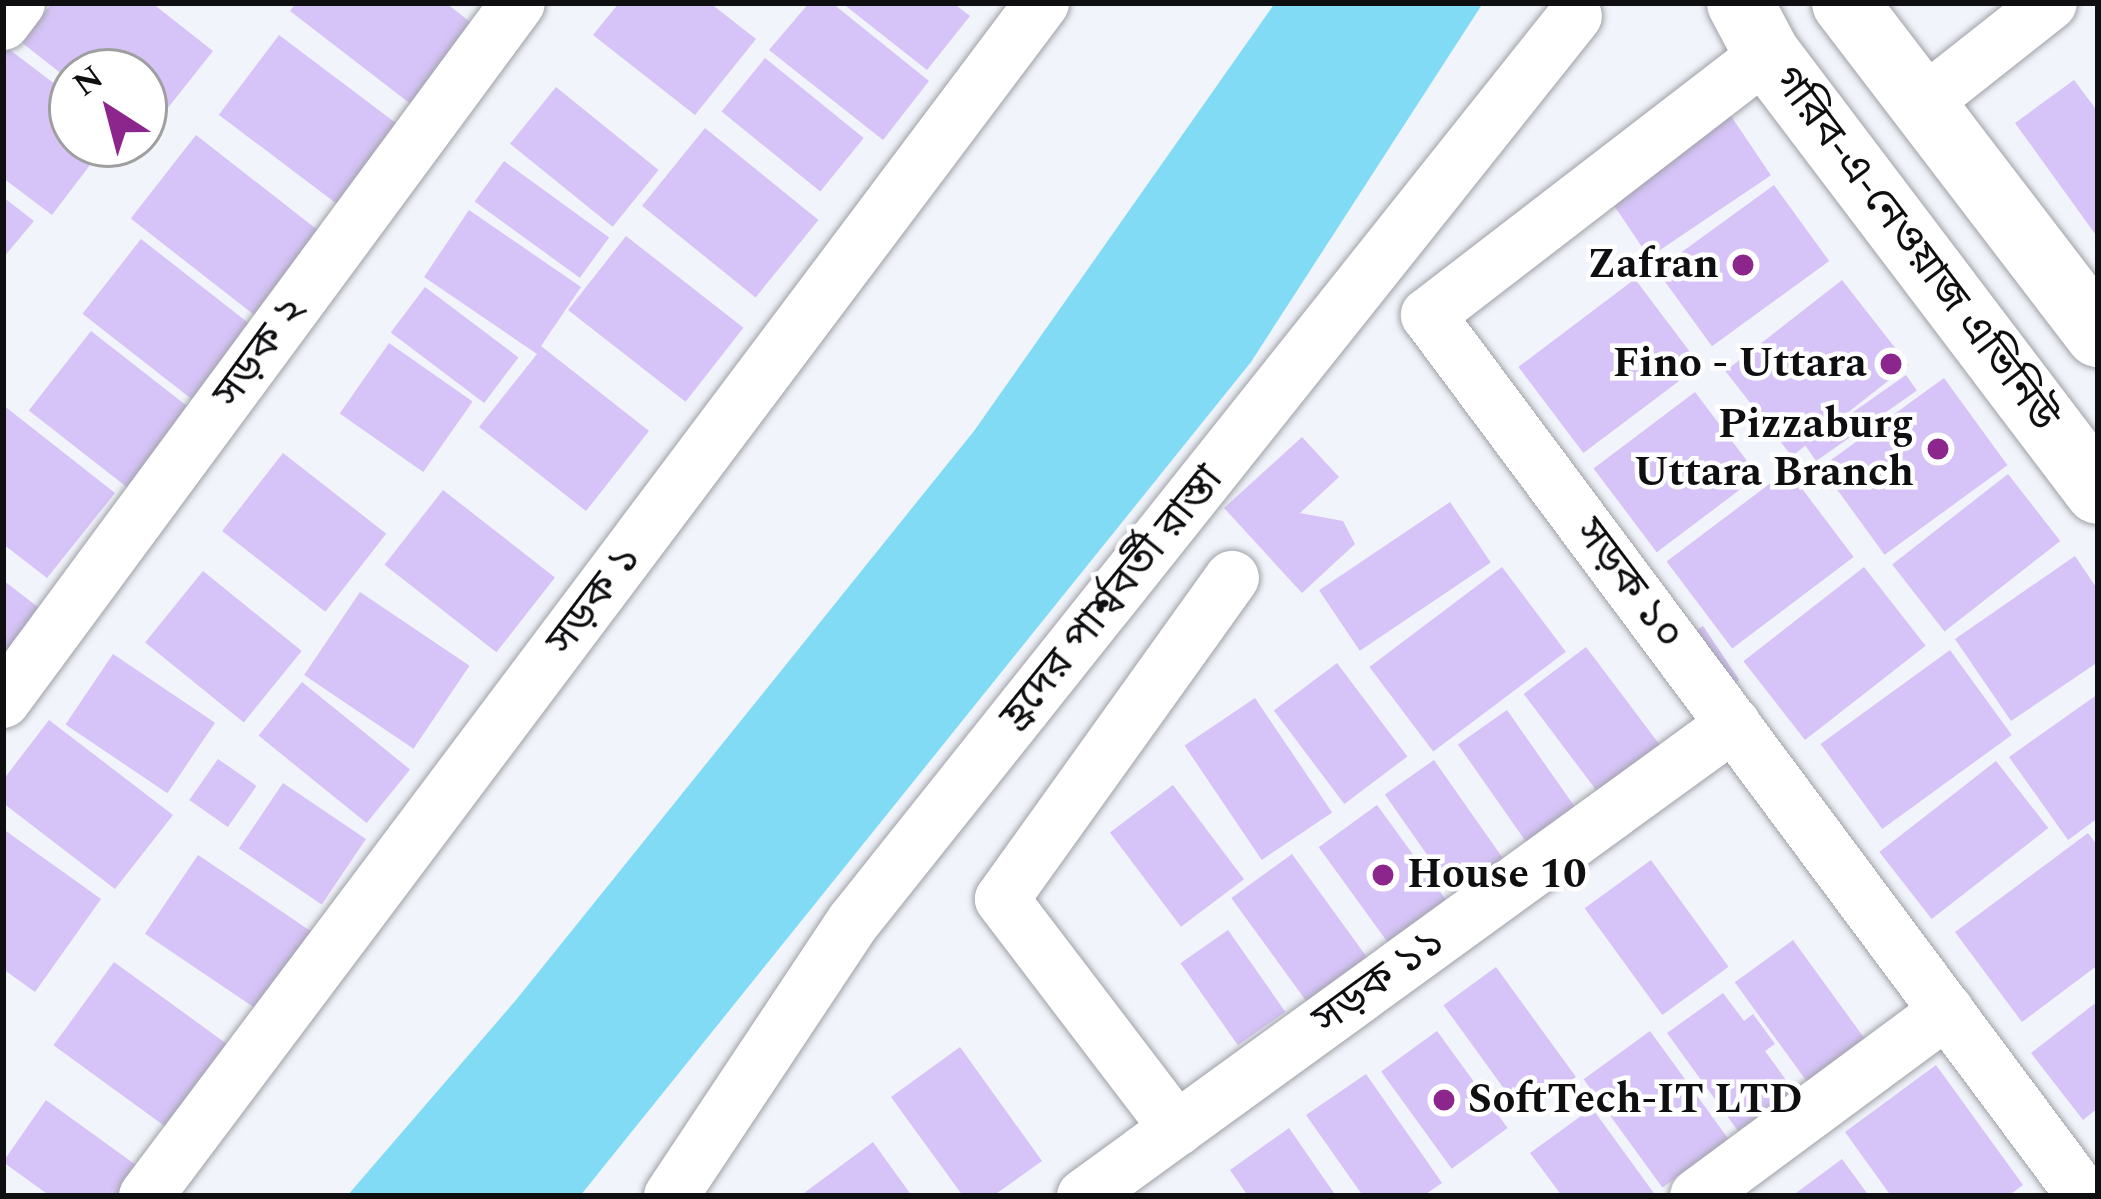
<!DOCTYPE html>
<html>
<head>
<meta charset="utf-8">
<style>
	body { margin:0 }
	#map { position:relative; width:2101px; height:1199px; overflow:hidden; background:#f2f4fb; font-family:Spectral,"Noto Sans Bengali",serif }
	div>[style] { position:absolute }
	.water>* { inset:0; background:#81dbf5 }
	.building>* { inset:0; background:#d6c3f7; transform-origin:0 0 }
	.roads { filter:drop-shadow(0 0 3px #9fa1a8) drop-shadow(0 0 3px #9fa1a8) }
	.street>* { height:54px; margin:-27px; padding:0 27px; transform-origin:27px; border-radius:27px; background:#fff }
	.secondary>* { height:66px; margin:-33px; padding:0 33px; transform-origin:33px; border-radius:33px; background:#fff }
	.dots>* { width:33px; height:33px; translate:-50% -50%; box-sizing:border-box; border:6px solid #fff; border-radius:50% }
	span { translate:-50% -50%; white-space:nowrap; text-align:center; line-height:1.15; -webkit-text-stroke:9px #fff; paint-order:stroke }
	.street-label { font-size:42px; color:#0f0f12 }
	.poi-label { font-size:42px; color:#0f0f12; font-weight:700 }
	.right { translate:-100% -50%; text-align:right }
	.left { translate:0 -50%; text-align:left }
	.frame { position:absolute; inset:0; border:6px solid #0f0f12; pointer-events:none }
	.north { position:absolute; left:48px; top:48px; width:120px; height:120px; box-sizing:border-box; background:#fff; border:3px solid #9f9fa0; border-radius:50%; rotate:324deg; font-size:33px; font-weight:700; line-height:48px; text-align:center; color:#0f0f12 }
	.north::after { content:''; display:block; margin:auto; width:42px; height:54px; background:#8c268c; clip-path:polygon(50% 0,100% 100%,50% 72%,0 100%) }
</style>
</head>
<body>
<div id="map">
	<div class="water">
		<div style="clip-path:polygon(1275px 3px,1483px 3px,1251px 362px,580px 1196px,347px 1196px,516px 1000px,974px 431px)"></div>
	</div>
	<div class="building">
		<div style="clip-path:polygon(52px 3px,152px 3px,213px 51px,144px 138px,144px 72px,72px 72px,72px 82px,21px 42px)"></div>
		<div style="clip-path:polygon(296px 3px,446px 3px,474px 25px,412px 105px,290px 11px)"></div>
		<div style="clip-path:polygon(619px 3px,710px 3px,756px 39px,695px 115px,593px 35px)"></div>
		<div style="clip-path:polygon(809px 3px,832px 3px,929px 81px,883px 140px,769px 50px)"></div>
		<div style="clip-path:polygon(842px 3px,953px 3px,970px 16px,927px 70px)"></div>
		<div style="left:279px;top:35px;width:150px;height:100px;rotate:37deg"></div>
		<div style="clip-path:polygon(6px 47px,72px 97px,72px 144px,106px 144px,52px 215px,3px 178px)"></div>
		<div style="left:765px;top:58px;width:127px;height:69px;rotate:39deg"></div>
		<div style="clip-path:polygon(2074px 80px,2098px 112px,2098px 238px,2015px 123px)"></div>
		<div style="left:556px;top:87px;width:132px;height:73px;rotate:39deg"></div>
		<div style="left:1729px;top:113px;width:75px;height:147px;rotate:56deg"></div>
		<div style="left:705px;top:128px;width:146px;height:100px;rotate:39deg"></div>
		<div style="left:196px;top:135px;width:156px;height:106px;rotate:38deg"></div>
		<div style="left:504px;top:161px;width:130px;height:50px;rotate:36deg"></div>
		<div style="left:1774px;top:185px;width:94px;height:145px;rotate:54deg"></div>
		<div style="clip-path:polygon(3px 197px,34px 221px,3px 258px)"></div>
		<div style="clip-path:polygon(469px 210px,581px 287px,541px 346px,649px 431px,586px 511px,479px 427px,537px 354px,424px 277px)"></div>
		<div style="left:626px;top:236px;width:149px;height:94px;rotate:38deg"></div>
		<div style="left:141px;top:239px;width:142px;height:95px;rotate:38deg"></div>
		<div style="left:1635px;top:279px;width:108px;height:146px;rotate:53deg"></div>
		<div style="left:1842px;top:280px;width:108px;height:148px;rotate:52deg"></div>
		<div style="left:425px;top:287px;width:117px;height:57px;rotate:37deg"></div>
		<div style="left:91px;top:331px;width:125px;height:101px;rotate:38deg"></div>
		<div style="left:389px;top:343px;width:102px;height:86px;rotate:35deg"></div>
		<div style="left:1906px;top:375px;width:19px;height:123px;rotate:55deg"></div>
		<div style="left:1944px;top:378px;width:108px;height:152px;rotate:54deg"></div>
		<div style="left:1695px;top:392px;width:105px;height:127px;rotate:53deg"></div>
		<div style="clip-path:polygon(3px 405px,115px 493px,47px 578px,3px 544px)"></div>
		<div style="clip-path:polygon(1302px 437px,1339px 477px,1300px 513px,1343px 521px,1355px 544px,1302px 593px,1224px 508px)"></div>
		<div style="left:283px;top:453px;width:131px;height:99px;rotate:38deg"></div>
		<div style="left:1788px;top:470px;width:109px;height:152px;rotate:53deg"></div>
		<div style="left:2008px;top:474px;width:85px;height:147px;rotate:52deg"></div>
		<div style="left:443px;top:490px;width:142px;height:95px;rotate:38deg"></div>
		<div style="left:1450px;top:502px;width:73px;height:158px;rotate:56deg"></div>
		<div style="clip-path:polygon(2075px 556px,2098px 590px,2098px 662px,2011px 721px,1955px 639px)"></div>
		<div style="left:1502px;top:567px;width:106px;height:166px;rotate:53deg"></div>
		<div style="left:1864px;top:567px;width:100px;height:153px;rotate:52deg"></div>
		<div style="left:203px;top:571px;width:127px;height:92px;rotate:39deg"></div>
		<div style="clip-path:polygon(3px 580px,43px 611px,3px 661px)"></div>
		<div style="left:360px;top:592px;width:132px;height:100px;rotate:34deg"></div>
		<div style="left:1703px;top:626px;width:65px;height:34px;rotate:56deg"></div>
		<div style="left:1586px;top:647px;width:131px;height:78px;rotate:53deg"></div>
		<div style="left:1950px;top:650px;width:105px;height:160px;rotate:54deg"></div>
		<div style="left:113px;top:654px;width:123px;height:85px;rotate:34deg"></div>
		<div style="left:1337px;top:663px;width:117px;height:79px;rotate:53deg"></div>
		<div style="left:302px;top:682px;width:139px;height:69px;rotate:39deg"></div>
		<div style="clip-path:polygon(2098px 694px,2098px 818px,2068px 840px,2009px 757px)"></div>
		<div style="left:1255px;top:698px;width:138px;height:85px;rotate:56deg"></div>
		<div style="left:1507px;top:710px;width:128px;height:60px;rotate:55deg"></div>
		<div style="clip-path:polygon(49px 720px,173px 815px,115px 889px,3px 803px,3px 780px)"></div>
		<div style="left:218px;top:759px;width:47px;height:50px;rotate:35deg"></div>
		<div style="left:1434px;top:760px;width:128px;height:60px;rotate:55deg"></div>
		<div style="left:1996px;top:761px;width:85px;height:148px;rotate:52deg"></div>
		<div style="left:283px;top:783px;width:100px;height:79px;rotate:34deg"></div>
		<div style="left:1173px;top:785px;width:118px;height:79px;rotate:53deg"></div>
		<div style="left:1377px;top:805px;width:120px;height:72px;rotate:54deg"></div>
		<div style="clip-path:polygon(3px 829px,101px 899px,35px 992px,3px 969px)"></div>
		<div style="clip-path:polygon(2088px 833px,2098px 846px,2098px 965px,2022px 1022px,1955px 932px)"></div>
		<div style="left:1292px;top:854px;width:138px;height:75px;rotate:54deg"></div>
		<div style="left:198px;top:855px;width:138px;height:95px;rotate:34deg"></div>
		<div style="left:1651px;top:860px;width:132px;height:82px;rotate:54deg"></div>
		<div style="left:1228px;top:930px;width:100px;height:58px;rotate:55deg"></div>
		<div style="left:1793px;top:940px;width:123px;height:72px;rotate:54deg"></div>
		<div style="left:114px;top:962px;width:153px;height:103px;rotate:36deg"></div>
		<div style="left:1496px;top:967px;width:136px;height:65px;rotate:54deg"></div>
		<div style="clip-path:polygon(1723px 993px,1744px 1021px,1753px 1014px,1775px 1044px,1765px 1051px,1794px 1091px,1738px 1131px,1667px 1033px)"></div>
		<div style="clip-path:polygon(2098px 1001px,2098px 1108px,2083px 1120px,2031px 1053px)"></div>
		<div style="left:1437px;top:1031px;width:120px;height:69px;rotate:54deg"></div>
		<div style="left:1650px;top:1031px;width:134px;height:82px;rotate:54deg"></div>
		<div style="clip-path:polygon(960px 1047px,1042px 1161px,993px 1196px,963px 1196px,891px 1097px)"></div>
		<div style="clip-path:polygon(1936px 1065px,2023px 1185px,2008px 1196px,1891px 1196px,1845px 1132px)"></div>
		<div style="clip-path:polygon(1366px 1074px,1442px 1183px,1423px 1196px,1363px 1196px,1306px 1115px)"></div>
		<div style="clip-path:polygon(46px 1100px,140px 1168px,119px 1196px,50px 1196px,3px 1162px)"></div>
		<div style="clip-path:polygon(1592px 1108px,1656px 1196px,1562px 1196px,1530px 1153px)"></div>
		<div style="clip-path:polygon(1289px 1128px,1336px 1196px,1248px 1196px,1230px 1170px)"></div>
		<div style="clip-path:polygon(873px 1142px,912px 1196px,800px 1196px)"></div>
		<div style="clip-path:polygon(1842px 1159px,1869px 1196px,1792px 1196px)"></div>
	</div>
	<div class="roads">
		<div class="street">
			<div style="left:3px;top:23px;width:25px;rotate:-53deg"></div>
			<div style="left:1767px;top:54px;width:428px;rotate:142.4deg"></div>
			<div style="left:1428px;top:315px;width:1098px;rotate:53.33deg"></div>
			<div style="left:1922px;top:104px;width:163px;rotate:-38.3deg"></div>
			<div style="left:3px;top:701px;width:867px;rotate:-53.58deg"></div>
			<div style="left:1177px;top:1129px;width:289px;rotate:-127.3deg"></div>
			<div style="left:1002px;top:899px;width:395px;rotate:-54.4deg"></div>
			<div style="left:146px;top:1196px;width:1492px;rotate:-53.09deg"></div>
			<div style="left:671px;top:1196px;width:330px;rotate:-56.4deg"></div>
			<div style="left:854px;top:921px;width:1157px;rotate:-51.46deg"></div>
			<div style="left:1084px;top:1196px;width:803px;rotate:-35.99deg"></div>
			<div style="left:1697px;top:1196px;width:311px;rotate:-36.5deg"></div>
		</div>
		<div class="secondary">
			<div style="left:1740px;top:3px;width:58px;rotate:62.1deg"></div>
			<div style="left:1767px;top:54px;width:548px;rotate:52.86deg"></div>
			<div style="left:1845px;top:3px;width:417px;rotate:52.6deg"></div>
		</div>
	</div>
	<div class="dots">
		<div style="left:1743px;top:265px;background:#8c268c"></div>
		<div style="left:1891px;top:364px;background:#8c268c"></div>
		<div style="left:1938px;top:449px;background:#8c268c"></div>
		<div style="left:1383px;top:875px;background:#8c268c"></div>
		<div style="left:1444px;top:1100px;background:#8c268c"></div>
	</div>
	<div class="street-label">
		<span style="left:1915px;top:249px;rotate:53deg">গরিব-এ-নেওয়াজ এভিনিউ</span>
		<span style="left:260px;top:352px;rotate:-54deg">সড়ক ২</span>
		<span style="left:1629px;top:584px;rotate:53deg">সড়ক ১০</span>
		<span style="left:1112px;top:598px;rotate:-51deg">হ্রদের পার্শ্ববর্তী রাস্তা</span>
		<span style="left:594px;top:600px;rotate:-53deg">সড়ক ১</span>
		<span style="left:1379px;top:981px;rotate:-36deg">সড়ক ১১</span>
	</div>
	<div class="poi-label">
		<span class="right" style="left:1719px;top:265px">Zafran</span>
		<span class="right" style="left:1867px;top:364px">Fino - Uttara</span>
		<span class="right" style="left:1914px;top:449px">Pizzaburg<br>Uttara Branch</span>
		<span class="left" style="left:1407px;top:875px">House 10</span>
		<span class="left" style="left:1468px;top:1100px">SoftTech-IT LTD</span>
	</div>
	<div class="frame"></div>
	<div class="north">N</div>
</div>
</body>
</html>
